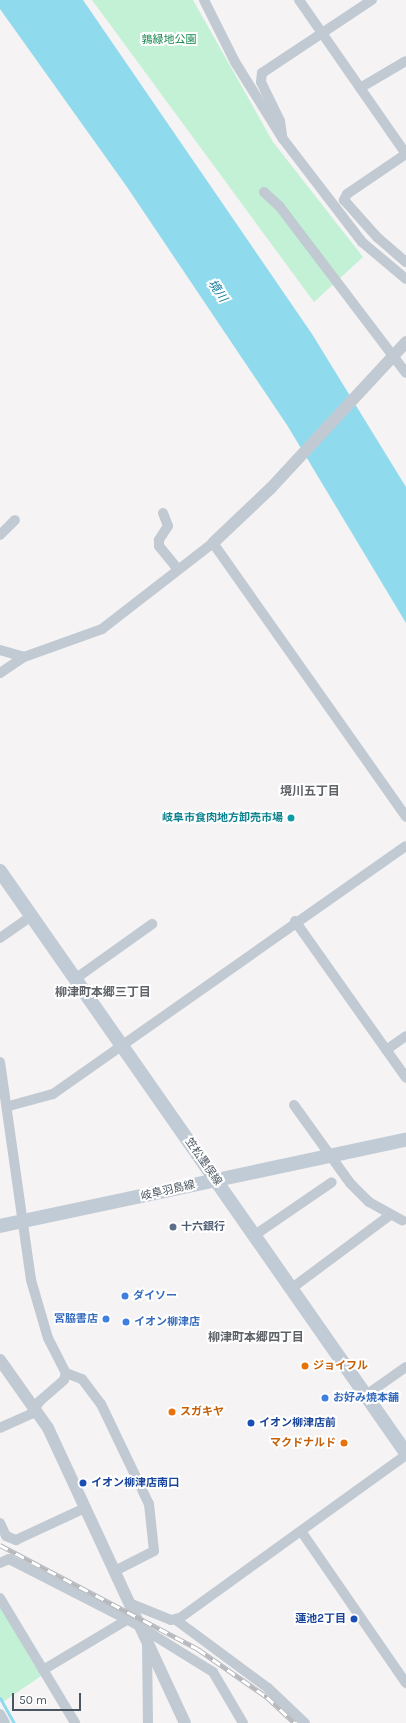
<!DOCTYPE html>
<html>
<head>
<meta charset="utf-8">
<style>
	body { margin:0 }
	#map { position:relative; width:406px; height:1723px; overflow:hidden; background:#f5f3f3; font-family:Karla,"Noto Sans JP",sans-serif }
	div>[style] { position:absolute }
	.green>* { inset:0; background:#c3f1d5 }
	.water>* { inset:0; background:#90daee }
	.stream>* { height:3px; margin:-1.5px; padding:0 1.5px; transform-origin:1.5px; border-radius:1.5px; background:#90daee }
	.minor>* { height:10px; margin:-5px; padding:0 5px; transform-origin:5px; border-radius:5px; background:#c1cad2 }
	.tertiary>* { height:12px; margin:-6px; padding:0 6px; transform-origin:6px; border-radius:6px; background:#c1cad2 }
	.secondary>* { height:14px; margin:-7px; padding:0 7px; transform-origin:7px; border-radius:7px; background:#c1cbd6 }
	.rail>* { height:4.5px; margin-top:-2.25px; transform-origin:0; background:repeating-linear-gradient(90deg,#fff 0 9px,#b5b8bd 0 18px); box-sizing:border-box; border-block:1px solid #b5b8bd }
	.dots>* { width:11px; height:11px; translate:-50% -50%; box-sizing:border-box; border:2px solid #fff; border-radius:50% }
	span { translate:-50% -50%; white-space:nowrap; text-align:center; line-height:1.15; -webkit-text-stroke:4px #fff; paint-order:stroke }
	.park-label { font-size:11px; color:#17864f }
	.culture-label { font-size:11px; color:#0d838f; font-weight:700 }
	.right { translate:-100% -50%; text-align:right }
	.street-label { font-size:11px; color:#4a5661 }
	.service-label { font-size:11px; color:#4e5e75; font-weight:700 }
	.left { translate:0 -50%; text-align:left }
	.shop-label { font-size:11px; color:#366cbe; font-weight:700 }
	.food-label { font-size:11px; color:#c56008; font-weight:700 }
	.transit-label { font-size:11px; color:#164399; font-weight:700 }
	.water-label { font-size:12px; color:#0c7c9b; font-style:italic }
	.neighbourhood-label { font-size:12px; color:#5f6368; font-weight:700 }
	.scale { position:absolute; left:12px; top:1693px; width:69px; height:18px; box-sizing:border-box; border:2px solid #4a5661; border-top:0; padding-left:5px; font-size:12px; line-height:14px; white-space:nowrap; color:#4a5661; -webkit-text-stroke:3px #fff; paint-order:stroke }
</style>
</head>
<body>
<div id="map">
	<div class="green">
		<div style="clip-path:polygon(92px 0,193px 0,273px 142px,363px 257px,314px 302px)"></div>
		<div style="clip-path:polygon(0 1606px,41px 1676px,3px 1702px,0 1696px)"></div>
	</div>
	<div class="water">
		<div style="clip-path:polygon(0 0,83px 0,312px 334px,406px 487px,406px 623px,287px 425px,127px 187px,0 9px)"></div>
	</div>
	<div class="stream">
		<div style="left:0;top:1698px;width:29px;rotate:61deg"></div>
	</div>
	<div class="minor">
		<div style="left:204px;top:0;width:69px;rotate:63.4deg"></div>
		<div style="left:235px;top:62px;width:91px;rotate:58.1deg"></div>
		<div style="left:283px;top:139px;width:130px;rotate:52.5deg"></div>
		<div style="left:362px;top:242px;width:57px;rotate:40.1deg"></div>
		<div style="left:299px;top:0;width:188px;rotate:55.2deg"></div>
		<div style="left:360px;top:88px;width:53px;rotate:-30.4deg"></div>
		<div style="left:282px;top:135px;width:14px;rotate:-98deg"></div>
		<div style="left:280px;top:121px;width:43px;rotate:-116deg"></div>
		<div style="left:261px;top:82px;width:9px;rotate:-84deg"></div>
		<div style="left:262px;top:73px;width:132px;rotate:-33.6deg"></div>
		<div style="left:406px;top:154px;width:71px;rotate:145.9deg"></div>
		<div style="left:347px;top:194px;width:7px;rotate:117deg"></div>
		<div style="left:344px;top:200px;width:50px;rotate:48.3deg"></div>
		<div style="left:377px;top:237px;width:38px;rotate:41deg"></div>
		<div style="left:264px;top:192px;width:22px;rotate:43deg"></div>
		<div style="left:280px;top:207px;width:208px;rotate:52.8deg"></div>
		<div style="left:163px;top:513px;width:14px;rotate:69deg"></div>
		<div style="left:168px;top:526px;width:17px;rotate:123deg"></div>
		<div style="left:159px;top:540px;width:6px;rotate:90deg"></div>
		<div style="left:159px;top:546px;width:28px;rotate:51deg"></div>
		<div style="left:0;top:535px;width:21px;rotate:-45deg"></div>
		<div style="left:0;top:650px;width:25px;rotate:16deg"></div>
		<div style="left:0;top:673px;width:29px;rotate:-34deg"></div>
		<div style="left:24px;top:657px;width:83px;rotate:-19.7deg"></div>
		<div style="left:102px;top:629px;width:140px;rotate:-37.8deg"></div>
		<div style="left:213px;top:543px;width:335px;rotate:54.8deg"></div>
		<div style="left:295px;top:921px;width:192px;rotate:54.7deg"></div>
		<div style="left:0;top:938px;width:39px;rotate:-35deg"></div>
		<div style="left:75px;top:979px;width:95px;rotate:-35.5deg"></div>
		<div style="left:386px;top:1050px;width:24px;rotate:-35deg"></div>
		<div style="left:0;top:1062px;width:220px;rotate:81.9deg"></div>
		<div style="left:31px;top:1280px;width:60px;rotate:73.7deg"></div>
		<div style="left:48px;top:1338px;width:39px;rotate:63deg"></div>
		<div style="left:66px;top:1373px;width:7px;rotate:106deg"></div>
		<div style="left:64px;top:1380px;width:32px;rotate:139deg"></div>
		<div style="left:40px;top:1401px;width:16px;rotate:125deg"></div>
		<div style="left:31px;top:1414px;width:34px;rotate:156deg"></div>
		<div style="left:294px;top:1105px;width:96px;rotate:54.3deg"></div>
		<div style="left:350px;top:1183px;width:27px;rotate:45deg"></div>
		<div style="left:369px;top:1202px;width:38px;rotate:29deg"></div>
		<div style="left:9px;top:1106px;width:46px;rotate:-15.3deg"></div>
		<div style="left:53px;top:1094px;width:431px;rotate:-35.1deg"></div>
		<div style="left:255px;top:1235px;width:93px;rotate:-34.5deg"></div>
		<div style="left:292px;top:1288px;width:121px;rotate:-36.6deg"></div>
		<div style="left:66px;top:1373px;width:17px;rotate:21deg"></div>
		<div style="left:82px;top:1379px;width:31px;rotate:53deg"></div>
		<div style="left:101px;top:1404px;width:111px;rotate:64.4deg"></div>
		<div style="left:149px;top:1504px;width:47px;rotate:83.9deg"></div>
		<div style="left:154px;top:1551px;width:44px;rotate:152.9deg"></div>
		<div style="left:366px;top:1395px;width:49px;rotate:-35deg"></div>
		<div style="left:0;top:1523px;width:14px;rotate:65deg"></div>
		<div style="left:6px;top:1536px;width:11px;rotate:22deg"></div>
		<div style="left:16px;top:1540px;width:76px;rotate:-24.9deg"></div>
		<div style="left:301px;top:1531px;width:185px;rotate:55.4deg"></div>
		<div style="left:0;top:1563px;width:10px;rotate:-24deg"></div>
		<div style="left:9px;top:1559px;width:140px;rotate:27.1deg"></div>
		<div style="left:134px;top:1623px;width:93px;rotate:31.8deg"></div>
		<div style="left:213px;top:1672px;width:59px;rotate:59.5deg"></div>
		<div style="left:0;top:1598px;width:146px;rotate:59deg"></div>
		<div style="left:129px;top:1603px;width:45px;rotate:22deg"></div>
		<div style="left:171px;top:1620px;width:9px;rotate:-13deg"></div>
		<div style="left:180px;top:1618px;width:279px;rotate:-35.8deg"></div>
		<div style="left:176px;top:1620px;width:114px;rotate:36.5deg"></div>
		<div style="left:268px;top:1688px;width:51px;rotate:43.4deg"></div>
		<div style="left:147px;top:1643px;width:80px;rotate:89.3deg"></div>
		<div style="left:43px;top:1670px;width:96px;rotate:-30.9deg"></div>
		<div style="left:0;top:1714px;width:10px;rotate:61deg"></div>
	</div>
	<div class="tertiary">
		<div style="left:213px;top:543px;width:80px;rotate:-43.5deg"></div>
		<div style="left:271px;top:488px;width:199px;rotate:-47.2deg"></div>
		<div style="left:0;top:1360px;width:83px;rotate:54.8deg"></div>
		<div style="left:48px;top:1428px;width:325px;rotate:65.1deg"></div>
	</div>
	<div class="secondary">
		<div style="left:0;top:871px;width:710px;rotate:55.1deg"></div>
		<div style="left:0;top:1226px;width:415px;rotate:-12deg"></div>
	</div>
	<div class="rail">
		<div style="left:0;top:1545px;width:224px;rotate:27.7deg"></div>
		<div style="left:198px;top:1649px;width:84px;rotate:34.8deg"></div>
		<div style="left:267px;top:1697px;width:38px;rotate:43deg"></div>
	</div>
	<div class="dots">
		<div style="left:291px;top:818px;background:#0f9aa8"></div>
		<div style="left:173px;top:1227px;background:#5c6f8a"></div>
		<div style="left:125px;top:1296px;background:#3f7fe0"></div>
		<div style="left:106px;top:1319px;background:#3f7fe0"></div>
		<div style="left:126px;top:1322px;background:#3f7fe0"></div>
		<div style="left:305px;top:1366px;background:#e8710a"></div>
		<div style="left:325px;top:1398px;background:#3f7fe0"></div>
		<div style="left:172px;top:1412px;background:#e8710a"></div>
		<div style="left:251px;top:1423px;background:#1a4fb4"></div>
		<div style="left:344px;top:1443px;background:#e8710a"></div>
		<div style="left:83px;top:1483px;background:#1a4fb4"></div>
		<div style="left:354px;top:1619px;background:#1a4fb4"></div>
	</div>
	<div class="park-label">
		<span style="left:169px;top:40px">鶉緑地公園</span>
	</div>
	<div class="culture-label">
		<span class="right" style="left:283px;top:818px">岐阜市食肉地方卸売市場</span>
	</div>
	<div class="street-label">
		<span style="left:203px;top:1162px;rotate:55deg">笠松墨俣線</span>
		<span style="left:168px;top:1191px;rotate:-13deg">岐阜羽島線</span>
	</div>
	<div class="service-label">
		<span class="left" style="left:181px;top:1227px">十六銀行</span>
	</div>
	<div class="shop-label">
		<span class="left" style="left:133px;top:1296px">ダイソー</span>
		<span class="right" style="left:98px;top:1319px">宮脇書店</span>
		<span class="left" style="left:134px;top:1322px">イオン柳津店</span>
		<span class="left" style="left:333px;top:1398px">お好み焼本舗</span>
	</div>
	<div class="food-label">
		<span class="left" style="left:313px;top:1366px">ジョイフル</span>
		<span class="left" style="left:180px;top:1412px">スガキヤ</span>
		<span class="right" style="left:336px;top:1443px">マクドナルド</span>
	</div>
	<div class="transit-label">
		<span class="left" style="left:259px;top:1423px">イオン柳津店前</span>
		<span class="left" style="left:91px;top:1483px">イオン柳津店南口</span>
		<span class="right" style="left:346px;top:1619px">蓮池2丁目</span>
	</div>
	<div class="water-label">
		<span style="left:217px;top:291px;rotate:56deg">境川</span>
	</div>
	<div class="neighbourhood-label">
		<span style="left:310px;top:792px">境川五丁目</span>
		<span style="left:103px;top:993px">柳津町本郷三丁目</span>
		<span style="left:256px;top:1338px">柳津町本郷四丁目</span>
	</div>
	<div class="scale">50 m</div>
</div>
</body>
</html>
